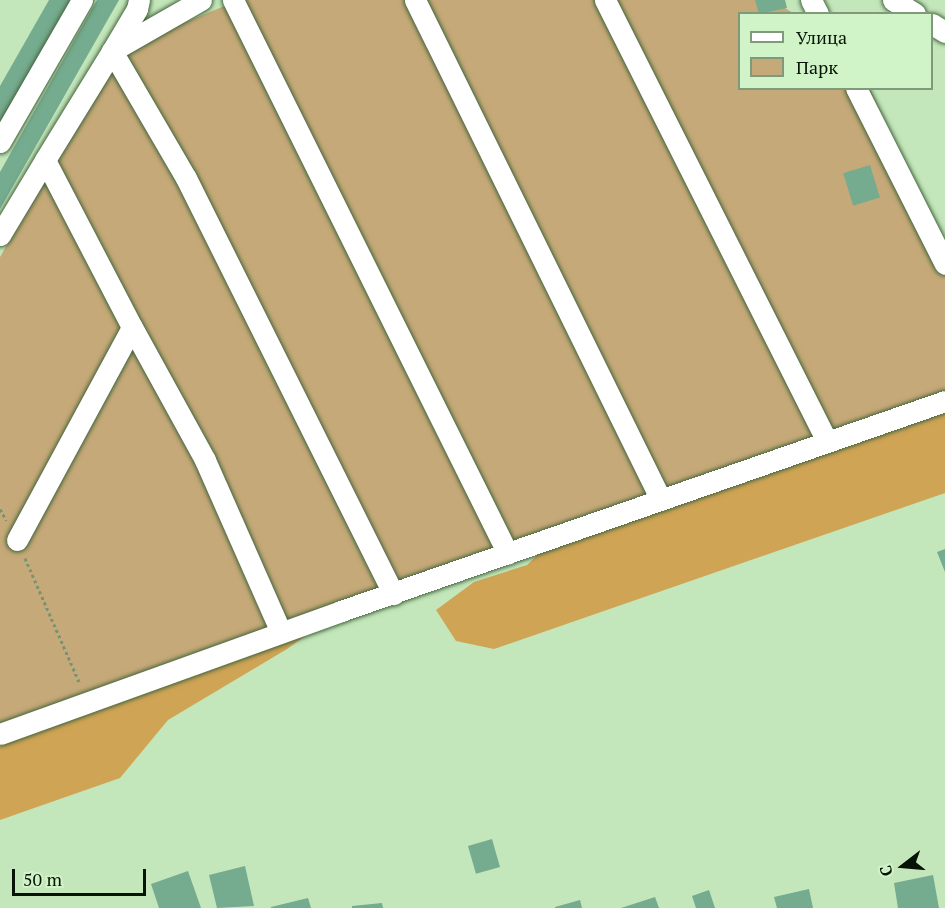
<!DOCTYPE html>
<html>
<head>
<meta charset="utf-8">
<style>
	body { margin:0 }
	#map { position:relative; width:945px; height:908px; overflow:hidden; background:#c3e7bb; font-family:"PT Serif",serif }
	div>[style] { position:absolute }
	.green>* { inset:0; background:#c6a978 }
	.forest>* { inset:0; background:#d0a455 }
	.building>* { inset:0; background:#75ab8e; transform-origin:0 0 }
	.path>* { height:3px; margin-top:-1.5px; transform-origin:0; background:repeating-linear-gradient(90deg,#789372 0 3px,transparent 0 6px) }
	.roads { filter:drop-shadow(0 0 2px #44643d) drop-shadow(0 0 2px #44643d) }
	.minor>* { height:21px; margin:-10.5px; padding:0 10.5px; transform-origin:10.5px; border-radius:10.5px; background:#fff }
	span { translate:-50% -50%; white-space:nowrap; text-align:center; line-height:1.15; -webkit-text-stroke:4.5px #d0f4c8; paint-order:stroke }
	.legend { position:absolute; left:738px; top:12px; width:195px; height:78px; box-sizing:border-box; background:#d0f4c8; border:2px solid #7f9a7a; margin:0; padding:8px 10px; list-style:none; font-size:18px; color:#061305 }
	.legend li { display:flex; align-items:center; gap:12px; height:30px }
	.legend b { width:30px; border:2px solid #7f9a7a }
	.north { position:absolute; left:873px; top:836px; width:60px; height:60px; -webkit-text-stroke:4px #d0f4c8; paint-order:stroke; rotate:254deg; font-size:16px; font-weight:700; line-height:24px; text-align:center; color:#061305 }
	.north::after { content:''; display:block; margin:auto; width:21px; height:27px; background:#061305; clip-path:polygon(50% 0,100% 100%,50% 72%,0 100%) }
	.scale { position:absolute; left:12px; top:869px; width:134px; height:27px; box-sizing:border-box; border:3px solid #061305; border-top:0; padding-left:8px; font-size:18px; line-height:21px; white-space:nowrap; color:#061305; -webkit-text-stroke:4px #d0f4c8; paint-order:stroke }
</style>
</head>
<body>
<div id="map">
	<div class="green">
		<div style="clip-path:polygon(239px 0,772px 0,793px 13px,740px 14px,740px 88px,870px 89px,945px 252px,945px 401px,0 734px,0 257px,118px 50px)"></div>
	</div>
	<div class="forest">
		<div style="clip-path:polygon(945px 401px,945px 493px,494px 649px,456px 641px,436px 610px,474px 582px,527px 565px,556px 537px)"></div>
		<div style="clip-path:polygon(341px 611px,287px 649px,168px 720px,120px 778px,0 820px,0 734px)"></div>
	</div>
	<div class="building">
		<div style="clip-path:polygon(49px 0,71px 0,0 123px,0 86px)"></div>
		<div style="clip-path:polygon(97px 0,119px 0,0 209px,0 172px)"></div>
		<div style="clip-path:polygon(755px 0,785px 0,787px 8px,759px 14px)"></div>
		<div style="left:870px;top:165px;width:34px;height:28px;rotate:73deg"></div>
		<div style="clip-path:polygon(945px 549px,945px 572px,937px 552px)"></div>
		<div style="left:492px;top:839px;width:29px;height:25px;rotate:74deg"></div>
		<div style="clip-path:polygon(245px 866px,254px 906px,217px 908px,209px 875px)"></div>
		<div style="clip-path:polygon(188px 871px,201px 908px,159px 908px,151px 884px)"></div>
		<div style="clip-path:polygon(933px 875px,939px 908px,898px 908px,894px 883px)"></div>
		<div style="clip-path:polygon(809px 889px,813px 908px,777px 908px,774px 897px)"></div>
		<div style="clip-path:polygon(709px 890px,715px 908px,696px 908px,692px 896px)"></div>
		<div style="clip-path:polygon(655px 897px,659px 908px,621px 908px)"></div>
		<div style="clip-path:polygon(308px 898px,311px 908px,271px 908px,271px 907px)"></div>
		<div style="clip-path:polygon(580px 900px,582px 908px,555px 908px,555px 907px)"></div>
		<div style="clip-path:polygon(382px 903px,383px 908px,352px 908px,352px 906px)"></div>
	</div>
	<div class="path">
		<div style="left:0;top:509px;width:13px;rotate:61deg"></div>
		<div style="left:25px;top:558px;width:137px;rotate:66.4deg"></div>
	</div>
	<div class="roads">
		<div class="minor">
			<div style="left:139px;top:0;width:9px;rotate:103deg"></div>
			<div style="left:137px;top:9px;width:49px;rotate:120.8deg"></div>
			<div style="left:112px;top:51px;width:128px;rotate:121.6deg"></div>
			<div style="left:45px;top:160px;width:188px;rotate:62.5deg"></div>
			<div style="left:132px;top:327px;width:152px;rotate:61.2deg"></div>
			<div style="left:205px;top:460px;width:188px;rotate:66.2deg"></div>
			<div style="left:201px;top:0;width:103px;rotate:150.2deg"></div>
			<div style="left:112px;top:51px;width:147px;rotate:59.8deg"></div>
			<div style="left:186px;top:178px;width:465px;rotate:63.5deg"></div>
			<div style="left:233px;top:0;width:618px;rotate:63.6deg"></div>
			<div style="left:415px;top:0;width:557px;rotate:63.8deg"></div>
			<div style="left:605px;top:0;width:494px;rotate:63.3deg"></div>
			<div style="left:811px;top:0;width:16px;rotate:63deg"></div>
			<div style="left:893px;top:0;width:26px;rotate:32deg"></div>
			<div style="left:932px;top:24px;width:15px;rotate:32deg"></div>
			<div style="left:856px;top:88px;width:197px;rotate:63.2deg"></div>
			<div style="left:0;top:142px;width:164px;rotate:-60deg"></div>
			<div style="left:0;top:235px;width:87px;rotate:-59deg"></div>
			<div style="left:17px;top:540px;width:242px;rotate:-61.6deg"></div>
			<div style="left:0;top:734px;width:363px;rotate:-19.8deg"></div>
			<div style="left:341px;top:611px;width:639px;rotate:-19.17deg"></div>
		</div>
	</div>
	<ul class="legend">
	<li><b style="height:8px;background:#fff"></b>Улица</li>
	<li><b style="height:16px;background:#c6a978"></b>Парк</li>
	</ul>
	<div class="north">С</div>
	<div class="scale">50 m</div>
</div>
</body>
</html>
